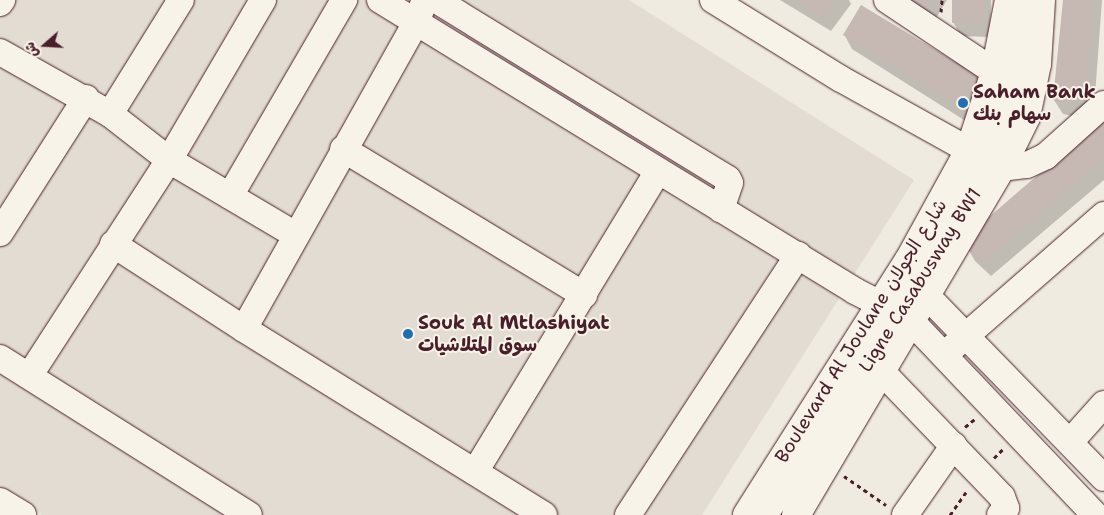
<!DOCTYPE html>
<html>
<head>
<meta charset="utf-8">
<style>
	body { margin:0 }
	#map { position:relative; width:1104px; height:515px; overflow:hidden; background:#f0ebe0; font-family:"Shantell Sans","Playpen Sans Arabic",sans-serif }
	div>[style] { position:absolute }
	.built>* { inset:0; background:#e3dcd2 }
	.shadow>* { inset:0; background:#0003 }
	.building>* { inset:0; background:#c6b8b3; transform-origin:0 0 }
	.path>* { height:3px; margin-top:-1.5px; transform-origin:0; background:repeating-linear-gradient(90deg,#4a1f2b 0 4px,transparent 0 8px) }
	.roads { filter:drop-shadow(0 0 1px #4a1f2b) drop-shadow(0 0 1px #4a1f2b) }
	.minor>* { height:26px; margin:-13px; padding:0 13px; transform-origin:13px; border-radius:13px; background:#f7f3e8 }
	.major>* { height:28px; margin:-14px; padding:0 14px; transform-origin:14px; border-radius:14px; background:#f7f3e8 }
	.dots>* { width:14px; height:14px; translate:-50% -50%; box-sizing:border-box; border:2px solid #f7f3e8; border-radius:50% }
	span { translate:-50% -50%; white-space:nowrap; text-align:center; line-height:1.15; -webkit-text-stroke:4px #f7f3e8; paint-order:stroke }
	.poi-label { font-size:19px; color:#4a1f2b; font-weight:700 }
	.left { translate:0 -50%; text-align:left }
	.street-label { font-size:19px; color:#4a1f2b }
	.north { position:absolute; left:20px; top:20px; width:50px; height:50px; -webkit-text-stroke:4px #f7f3e8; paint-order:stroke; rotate:251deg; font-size:14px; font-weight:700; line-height:20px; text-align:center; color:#4a1f2b }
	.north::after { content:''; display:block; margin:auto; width:18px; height:22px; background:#4a1f2b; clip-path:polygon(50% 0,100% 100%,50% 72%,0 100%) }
</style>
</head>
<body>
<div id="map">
	<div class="built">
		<div style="clip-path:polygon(0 0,629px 0,914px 180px,702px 515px,42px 515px,0 488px)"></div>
	</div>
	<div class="shadow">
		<div style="clip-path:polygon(780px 0,849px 0,851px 4px,831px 31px)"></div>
		<div style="clip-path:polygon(898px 0,947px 0,933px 23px)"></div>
		<div style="clip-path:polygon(953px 0,991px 0,990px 37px,961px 36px,953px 22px)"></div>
		<div style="clip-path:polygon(1064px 0,1102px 0,1094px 109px,1083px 118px,1063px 114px,1054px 100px)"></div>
		<div style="clip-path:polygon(844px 34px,979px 78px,987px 92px,972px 125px,852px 49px)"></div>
		<div style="clip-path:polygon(1104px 119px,1104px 180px,991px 276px,975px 261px,967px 247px)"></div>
	</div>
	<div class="building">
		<div style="clip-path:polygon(794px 0,836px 0,823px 18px)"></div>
		<div style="clip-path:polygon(910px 0,931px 0,925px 9px)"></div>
		<div style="left:952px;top:0;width:32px;height:23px"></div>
		<div style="clip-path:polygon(1063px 0,1093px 0,1086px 95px,1078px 95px,1075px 104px,1053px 100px)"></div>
		<div style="left:861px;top:5px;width:138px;height:35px;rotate:31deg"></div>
		<div style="clip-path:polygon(1104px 118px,1104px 159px,982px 263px,965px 247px,974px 230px)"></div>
	</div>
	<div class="path">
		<div style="left:941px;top:12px;width:12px;rotate:-85deg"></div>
		<div style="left:965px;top:427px;width:14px;rotate:-39deg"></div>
		<div style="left:994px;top:458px;width:14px;rotate:-45deg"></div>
		<div style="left:844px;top:476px;width:51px;rotate:34.6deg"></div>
		<div style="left:950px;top:515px;width:28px;rotate:-55deg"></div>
	</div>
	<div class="roads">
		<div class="minor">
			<div style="left:263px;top:0;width:186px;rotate:120.4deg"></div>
			<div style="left:169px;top:160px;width:147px;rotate:30.6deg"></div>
			<div style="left:380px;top:0;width:557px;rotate:31.49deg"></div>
			<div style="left:855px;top:291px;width:29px;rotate:27deg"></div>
			<div style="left:436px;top:0;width:342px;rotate:31.5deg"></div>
			<div style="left:728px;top:179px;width:4px;rotate:63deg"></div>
			<div style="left:730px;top:183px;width:28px;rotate:109deg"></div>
			<div style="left:713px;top:0;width:150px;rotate:31.7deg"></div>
			<div style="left:841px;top:79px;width:183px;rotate:29.1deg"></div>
			<div style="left:1001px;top:168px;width:26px;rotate:-7deg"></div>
			<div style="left:1027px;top:165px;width:21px;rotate:-25deg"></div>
			<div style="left:1046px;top:156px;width:78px;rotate:-41.9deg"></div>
			<div style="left:887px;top:0;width:130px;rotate:33.7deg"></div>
			<div style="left:0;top:3px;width:4px;rotate:-56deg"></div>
			<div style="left:0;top:52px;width:126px;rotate:29.4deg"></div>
			<div style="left:110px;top:114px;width:75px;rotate:37.9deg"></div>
			<div style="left:169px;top:160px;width:257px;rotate:122.9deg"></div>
			<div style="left:110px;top:114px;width:134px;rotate:-58.1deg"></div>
			<div style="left:343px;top:149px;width:282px;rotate:31.2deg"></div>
			<div style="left:230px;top:196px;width:227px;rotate:-59.8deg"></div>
			<div style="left:0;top:233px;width:160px;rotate:-57.5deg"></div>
			<div style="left:113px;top:244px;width:156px;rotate:33deg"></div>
			<div style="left:244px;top:329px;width:353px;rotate:31.8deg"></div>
			<div style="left:916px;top:272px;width:119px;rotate:-58deg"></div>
			<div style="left:979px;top:171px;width:31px;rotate:-65deg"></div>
			<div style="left:992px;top:143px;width:68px;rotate:-72.9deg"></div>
			<div style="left:1012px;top:78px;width:79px;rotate:-80.5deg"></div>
			<div style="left:926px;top:295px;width:255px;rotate:45.8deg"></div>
			<div style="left:912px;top:322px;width:266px;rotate:46.5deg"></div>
			<div style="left:244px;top:329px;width:351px;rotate:-60.7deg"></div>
			<div style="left:416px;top:23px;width:25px;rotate:-69deg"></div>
			<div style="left:952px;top:348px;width:202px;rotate:-41.2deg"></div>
			<div style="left:0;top:358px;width:294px;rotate:32.2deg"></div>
			<div style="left:882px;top:372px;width:173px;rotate:46.2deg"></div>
			<div style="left:1002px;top:497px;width:12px;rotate:70deg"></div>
			<div style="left:1006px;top:508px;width:9px;rotate:131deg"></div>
			<div style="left:846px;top:399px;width:128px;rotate:-58deg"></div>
			<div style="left:1070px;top:442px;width:51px;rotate:-48.2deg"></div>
			<div style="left:475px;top:472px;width:352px;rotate:-58.7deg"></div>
			<div style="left:0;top:501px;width:27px;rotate:31deg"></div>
			<div style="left:628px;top:515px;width:311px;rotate:-56.8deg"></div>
			<div style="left:765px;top:515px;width:160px;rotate:-58.3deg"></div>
			<div style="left:905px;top:515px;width:85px;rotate:-55deg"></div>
		</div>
		<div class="major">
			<div style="left:747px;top:515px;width:302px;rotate:-57.6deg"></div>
			<div style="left:909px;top:260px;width:127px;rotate:-61.2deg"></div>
			<div style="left:970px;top:149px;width:81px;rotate:-72deg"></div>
			<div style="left:995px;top:72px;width:73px;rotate:-79deg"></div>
			<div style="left:796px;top:515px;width:403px;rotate:-59.4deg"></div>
			<div style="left:1001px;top:168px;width:57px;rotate:-63.9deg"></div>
			<div style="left:1026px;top:117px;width:54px;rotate:-78.3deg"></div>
			<div style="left:1037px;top:64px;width:64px;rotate:-86.4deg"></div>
		</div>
	</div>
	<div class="dots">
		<div style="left:963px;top:103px;background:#1f6fb2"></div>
		<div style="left:408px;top:334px;background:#1f6fb2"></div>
	</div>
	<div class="poi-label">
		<span class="left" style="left:973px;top:103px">Saham Bank<br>سهام بنك</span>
		<span class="left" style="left:418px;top:334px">Souk Al Mtlashiyat<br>سوق المتلاشيات</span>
	</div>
	<div class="street-label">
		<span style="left:920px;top:280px;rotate:-58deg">Ligne Casabusway BW1</span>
		<span style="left:861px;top:331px;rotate:-58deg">Boulevard Al Joulane شارع الجولان</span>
	</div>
	<div class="north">ش</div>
</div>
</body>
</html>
